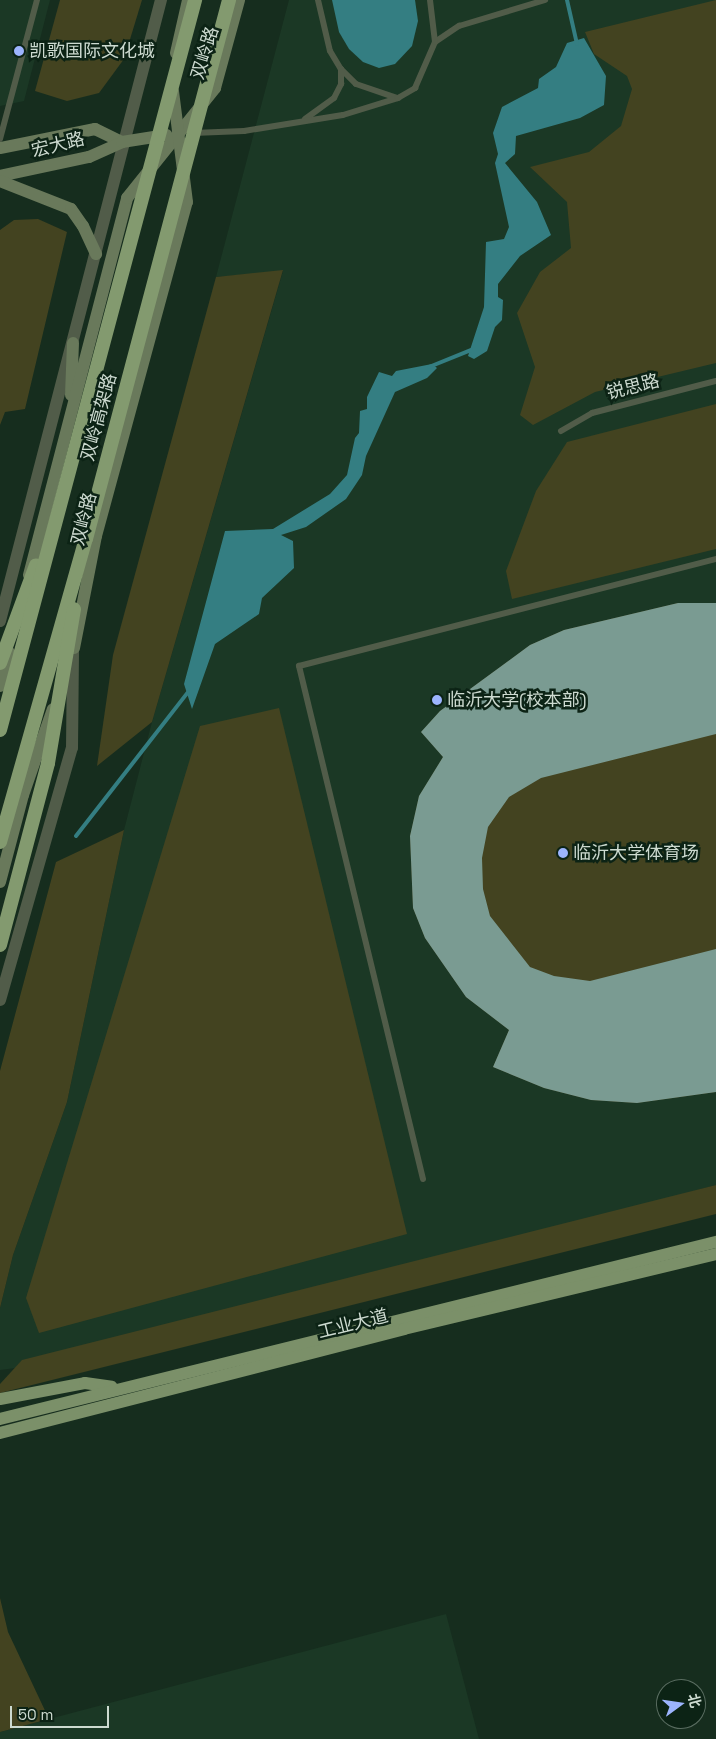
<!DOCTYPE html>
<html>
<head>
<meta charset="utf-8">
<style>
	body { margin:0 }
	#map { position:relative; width:716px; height:1739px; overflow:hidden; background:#162d1e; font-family:"Space Grotesk","Noto Sans SC",sans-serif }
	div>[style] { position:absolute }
	.built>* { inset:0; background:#1b3825 }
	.green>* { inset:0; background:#434320 }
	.water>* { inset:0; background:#347e82 }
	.stream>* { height:4px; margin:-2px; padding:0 2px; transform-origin:2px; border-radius:2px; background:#347e82 }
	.building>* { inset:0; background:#7a9b92 }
	.service>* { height:6px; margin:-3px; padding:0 3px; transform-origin:3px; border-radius:3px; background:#515c49 }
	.tertiary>* { height:12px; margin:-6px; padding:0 6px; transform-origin:6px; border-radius:6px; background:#515c49 }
	.secondary>* { height:12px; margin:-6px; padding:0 6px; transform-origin:6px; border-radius:6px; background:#69795b }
	.primary>* { height:12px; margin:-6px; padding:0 6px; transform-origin:6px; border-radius:6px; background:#7b9069 }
	.trunk>* { height:14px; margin:-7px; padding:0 7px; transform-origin:7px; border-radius:7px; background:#839a6f }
	.dots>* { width:14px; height:14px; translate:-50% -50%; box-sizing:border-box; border:2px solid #0c2315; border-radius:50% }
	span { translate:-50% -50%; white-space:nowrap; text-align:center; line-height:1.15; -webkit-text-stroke:5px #0c2315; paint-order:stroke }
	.poi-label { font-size:18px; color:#cddad0 }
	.left { translate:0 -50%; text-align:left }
	.street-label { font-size:18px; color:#cddad0 }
	.north { position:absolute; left:656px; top:1679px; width:50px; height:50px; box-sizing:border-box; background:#0c2315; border:1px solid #596c60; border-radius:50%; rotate:76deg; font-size:14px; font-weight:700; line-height:20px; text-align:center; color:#cddad0 }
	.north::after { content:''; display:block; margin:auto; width:18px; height:22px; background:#9cb4fd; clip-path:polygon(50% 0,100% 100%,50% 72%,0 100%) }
	.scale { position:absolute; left:10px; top:1706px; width:99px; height:22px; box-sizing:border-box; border:2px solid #cddad0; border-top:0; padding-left:6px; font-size:15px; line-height:18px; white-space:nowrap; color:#cddad0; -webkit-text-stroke:4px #0c2315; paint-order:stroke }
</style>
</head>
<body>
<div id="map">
	<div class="built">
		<div style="clip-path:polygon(0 0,50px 0,24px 101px,0 106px)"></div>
		<div style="clip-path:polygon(289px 0,716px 0,716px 1185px,293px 1299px,30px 1366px,0 1370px,0 1308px,13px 1255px,67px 1102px,124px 830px,152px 722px,283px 271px,216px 277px)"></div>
		<div style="clip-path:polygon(446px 1614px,479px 1739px,0 1739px,0 1732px)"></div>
	</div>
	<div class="green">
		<div style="clip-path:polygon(60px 0,142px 0,124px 59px,99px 93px,67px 101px,35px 91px)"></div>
		<div style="clip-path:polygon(716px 0,716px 363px,595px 392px,533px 425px,520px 415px,535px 367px,517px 313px,540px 272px,571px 248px,567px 202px,530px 167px,589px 152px,621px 126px,632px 89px,627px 76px,594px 54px,585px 32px)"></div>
		<div style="clip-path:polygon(38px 219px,67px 232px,25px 409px,5px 412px,0 425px,0 230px,14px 220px)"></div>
		<div style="clip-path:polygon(283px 270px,152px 722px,97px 766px,113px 655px,216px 277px)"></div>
		<div style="clip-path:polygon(716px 404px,716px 549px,512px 599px,506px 571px,536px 491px,567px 442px)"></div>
		<div style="clip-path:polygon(678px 603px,716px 604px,716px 1092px,637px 1103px,591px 1100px,544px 1088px,493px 1067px,509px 1030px,466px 997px,425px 938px,413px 908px,410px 836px,419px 796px,443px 757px,421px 732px,440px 711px,530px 645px,564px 630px)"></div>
		<div style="clip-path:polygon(279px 708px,407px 1234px,39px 1333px,26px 1298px,200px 726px)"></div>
		<div style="clip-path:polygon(124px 830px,67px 1102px,13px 1255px,0 1308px,0 1071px,56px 862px)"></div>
		<div style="clip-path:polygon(716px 1185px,716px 1214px,0 1393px,0 1384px,22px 1360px)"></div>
		<div style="clip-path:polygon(0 1598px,8px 1632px,49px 1719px,0 1732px)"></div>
	</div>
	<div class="water">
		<div style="clip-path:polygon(332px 0,415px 0,418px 21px,412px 46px,395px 64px,379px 68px,363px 62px,349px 49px,339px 32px)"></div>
		<div style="clip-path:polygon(584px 38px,606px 76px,604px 105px,580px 118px,516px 136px,515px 154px,505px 163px,537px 202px,551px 235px,520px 256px,498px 284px,498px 297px,503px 300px,502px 320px,495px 327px,487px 351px,474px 359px,468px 356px,484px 307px,486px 242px,504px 239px,509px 227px,495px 163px,498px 154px,493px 133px,502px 107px,538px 88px,539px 79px,556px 67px,567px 43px)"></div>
		<div style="clip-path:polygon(432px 364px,437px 368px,427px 378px,395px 392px,366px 456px,362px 475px,346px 499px,306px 527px,281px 535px,293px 541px,294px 568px,262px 598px,259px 614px,215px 644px,192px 709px,184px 684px,225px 531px,273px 529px,330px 494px,347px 475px,355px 438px,359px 433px,360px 411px,367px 409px,367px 397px,379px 372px,392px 376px,396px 371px)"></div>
	</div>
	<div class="stream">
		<div style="left:567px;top:0;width:45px;rotate:77.2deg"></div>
		<div style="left:429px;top:367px;width:45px;rotate:-22deg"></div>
		<div style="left:76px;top:836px;width:182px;rotate:-52.1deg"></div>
	</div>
	<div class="building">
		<div style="clip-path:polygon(678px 603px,716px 603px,716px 734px,541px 778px,509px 797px,488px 827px,482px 858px,483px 889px,490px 916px,530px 967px,554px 976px,590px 981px,716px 949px,716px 1092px,637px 1103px,591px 1100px,544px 1088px,493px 1067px,509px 1030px,466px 997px,425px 938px,413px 908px,410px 836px,419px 796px,443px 757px,421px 732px,440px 711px,530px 645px,564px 630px)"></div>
	</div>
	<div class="service">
		<div style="left:318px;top:0;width:52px;rotate:76.8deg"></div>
		<div style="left:330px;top:51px;width:21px;rotate:59deg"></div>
		<div style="left:341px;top:69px;width:21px;rotate:45deg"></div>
		<div style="left:356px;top:84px;width:43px;rotate:18.9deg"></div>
		<div style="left:435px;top:42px;width:29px;rotate:-34deg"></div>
		<div style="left:459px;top:26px;width:90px;rotate:-16.8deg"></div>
		<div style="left:305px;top:119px;width:36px;rotate:-36deg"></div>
		<div style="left:334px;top:98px;width:16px;rotate:-63deg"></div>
		<div style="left:341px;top:84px;width:15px;rotate:-90deg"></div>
		<div style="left:193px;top:133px;width:51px;rotate:-2.2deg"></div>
		<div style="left:244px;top:131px;width:100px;rotate:-9.2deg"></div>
		<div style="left:343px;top:115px;width:58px;rotate:-17.2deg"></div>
		<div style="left:398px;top:98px;width:20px;rotate:-30deg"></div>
		<div style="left:415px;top:88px;width:50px;rotate:-66.5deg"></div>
		<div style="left:435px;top:42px;width:42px;rotate:-96.8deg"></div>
		<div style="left:0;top:139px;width:144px;rotate:-75.1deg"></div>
		<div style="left:561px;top:431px;width:36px;rotate:-30deg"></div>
		<div style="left:592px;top:413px;width:128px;rotate:-14.5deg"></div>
		<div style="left:423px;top:1179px;width:528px;rotate:-103.59deg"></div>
		<div style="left:299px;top:666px;width:431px;rotate:-14.4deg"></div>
	</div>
	<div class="tertiary">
		<div style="left:0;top:621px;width:642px;rotate:-75.47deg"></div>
		<div style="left:0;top:1000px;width:262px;rotate:-74.1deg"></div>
		<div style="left:72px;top:748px;width:97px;rotate:-89.4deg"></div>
	</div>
	<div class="secondary">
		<div style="left:176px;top:53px;width:54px;rotate:-77.2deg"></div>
		<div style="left:0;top:148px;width:97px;rotate:-11.3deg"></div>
		<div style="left:95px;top:129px;width:30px;rotate:26deg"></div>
		<div style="left:0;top:176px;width:91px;rotate:-12.1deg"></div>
		<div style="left:89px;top:157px;width:36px;rotate:-24deg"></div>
		<div style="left:122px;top:142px;width:45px;rotate:-9deg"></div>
		<div style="left:0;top:181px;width:76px;rotate:21.5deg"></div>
		<div style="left:71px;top:209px;width:21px;rotate:55deg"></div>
		<div style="left:83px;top:226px;width:31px;rotate:65deg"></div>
		<div style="left:71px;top:395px;width:52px;rotate:-87.8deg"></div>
		<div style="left:29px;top:575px;width:390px;rotate:-75.4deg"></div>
		<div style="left:127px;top:198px;width:141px;rotate:-51.3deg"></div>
		<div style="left:215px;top:88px;width:91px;rotate:-74.7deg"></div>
		<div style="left:74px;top:648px;width:114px;rotate:-78.9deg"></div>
		<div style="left:96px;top:536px;width:346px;rotate:-74.8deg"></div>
		<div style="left:187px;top:202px;width:112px;rotate:-97.2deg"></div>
		<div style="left:0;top:686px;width:35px;rotate:-75deg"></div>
		<div style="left:0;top:882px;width:90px;rotate:-75.2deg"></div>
		<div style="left:23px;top:795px;width:91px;rotate:-70.8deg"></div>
	</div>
	<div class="primary">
		<div style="left:0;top:1399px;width:86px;rotate:-10.7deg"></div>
		<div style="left:85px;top:1383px;width:27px;rotate:8deg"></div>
		<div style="left:0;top:1419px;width:738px;rotate:-13.89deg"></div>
		<div style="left:0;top:1433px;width:417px;rotate:-14.4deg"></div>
		<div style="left:404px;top:1329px;width:321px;rotate:-13.5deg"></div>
	</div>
	<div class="trunk">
		<div style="left:0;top:663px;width:104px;rotate:-69.8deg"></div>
		<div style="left:0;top:730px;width:756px;rotate:-75.04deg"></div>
		<div style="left:0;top:842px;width:315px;rotate:-74.2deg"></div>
		<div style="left:86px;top:539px;width:558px;rotate:-75.14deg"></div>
		<div style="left:0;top:945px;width:188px;rotate:-75.2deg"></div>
		<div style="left:48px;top:763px;width:156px;rotate:-80.4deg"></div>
	</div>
	<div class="dots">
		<div style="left:19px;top:51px;background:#9cb4fd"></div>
		<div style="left:437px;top:700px;background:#9cb4fd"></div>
		<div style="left:563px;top:853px;background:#9cb4fd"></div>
	</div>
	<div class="poi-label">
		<span class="left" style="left:29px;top:51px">凯歌国际文化城</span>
		<span class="left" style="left:447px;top:700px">临沂大学(校本部)</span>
		<span class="left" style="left:573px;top:853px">临沂大学体育场</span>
	</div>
	<div class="street-label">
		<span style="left:205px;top:53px;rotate:-73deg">双岭路</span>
		<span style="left:58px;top:145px;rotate:-14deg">宏大路</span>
		<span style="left:633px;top:387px;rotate:-14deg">锐思路</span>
		<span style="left:99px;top:417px;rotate:-75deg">双岭高架路</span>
		<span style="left:84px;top:519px;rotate:-76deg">双岭路</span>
		<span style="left:353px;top:1324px;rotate:-14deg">工业大道</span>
	</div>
	<div class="north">北</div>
	<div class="scale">50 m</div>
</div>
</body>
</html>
